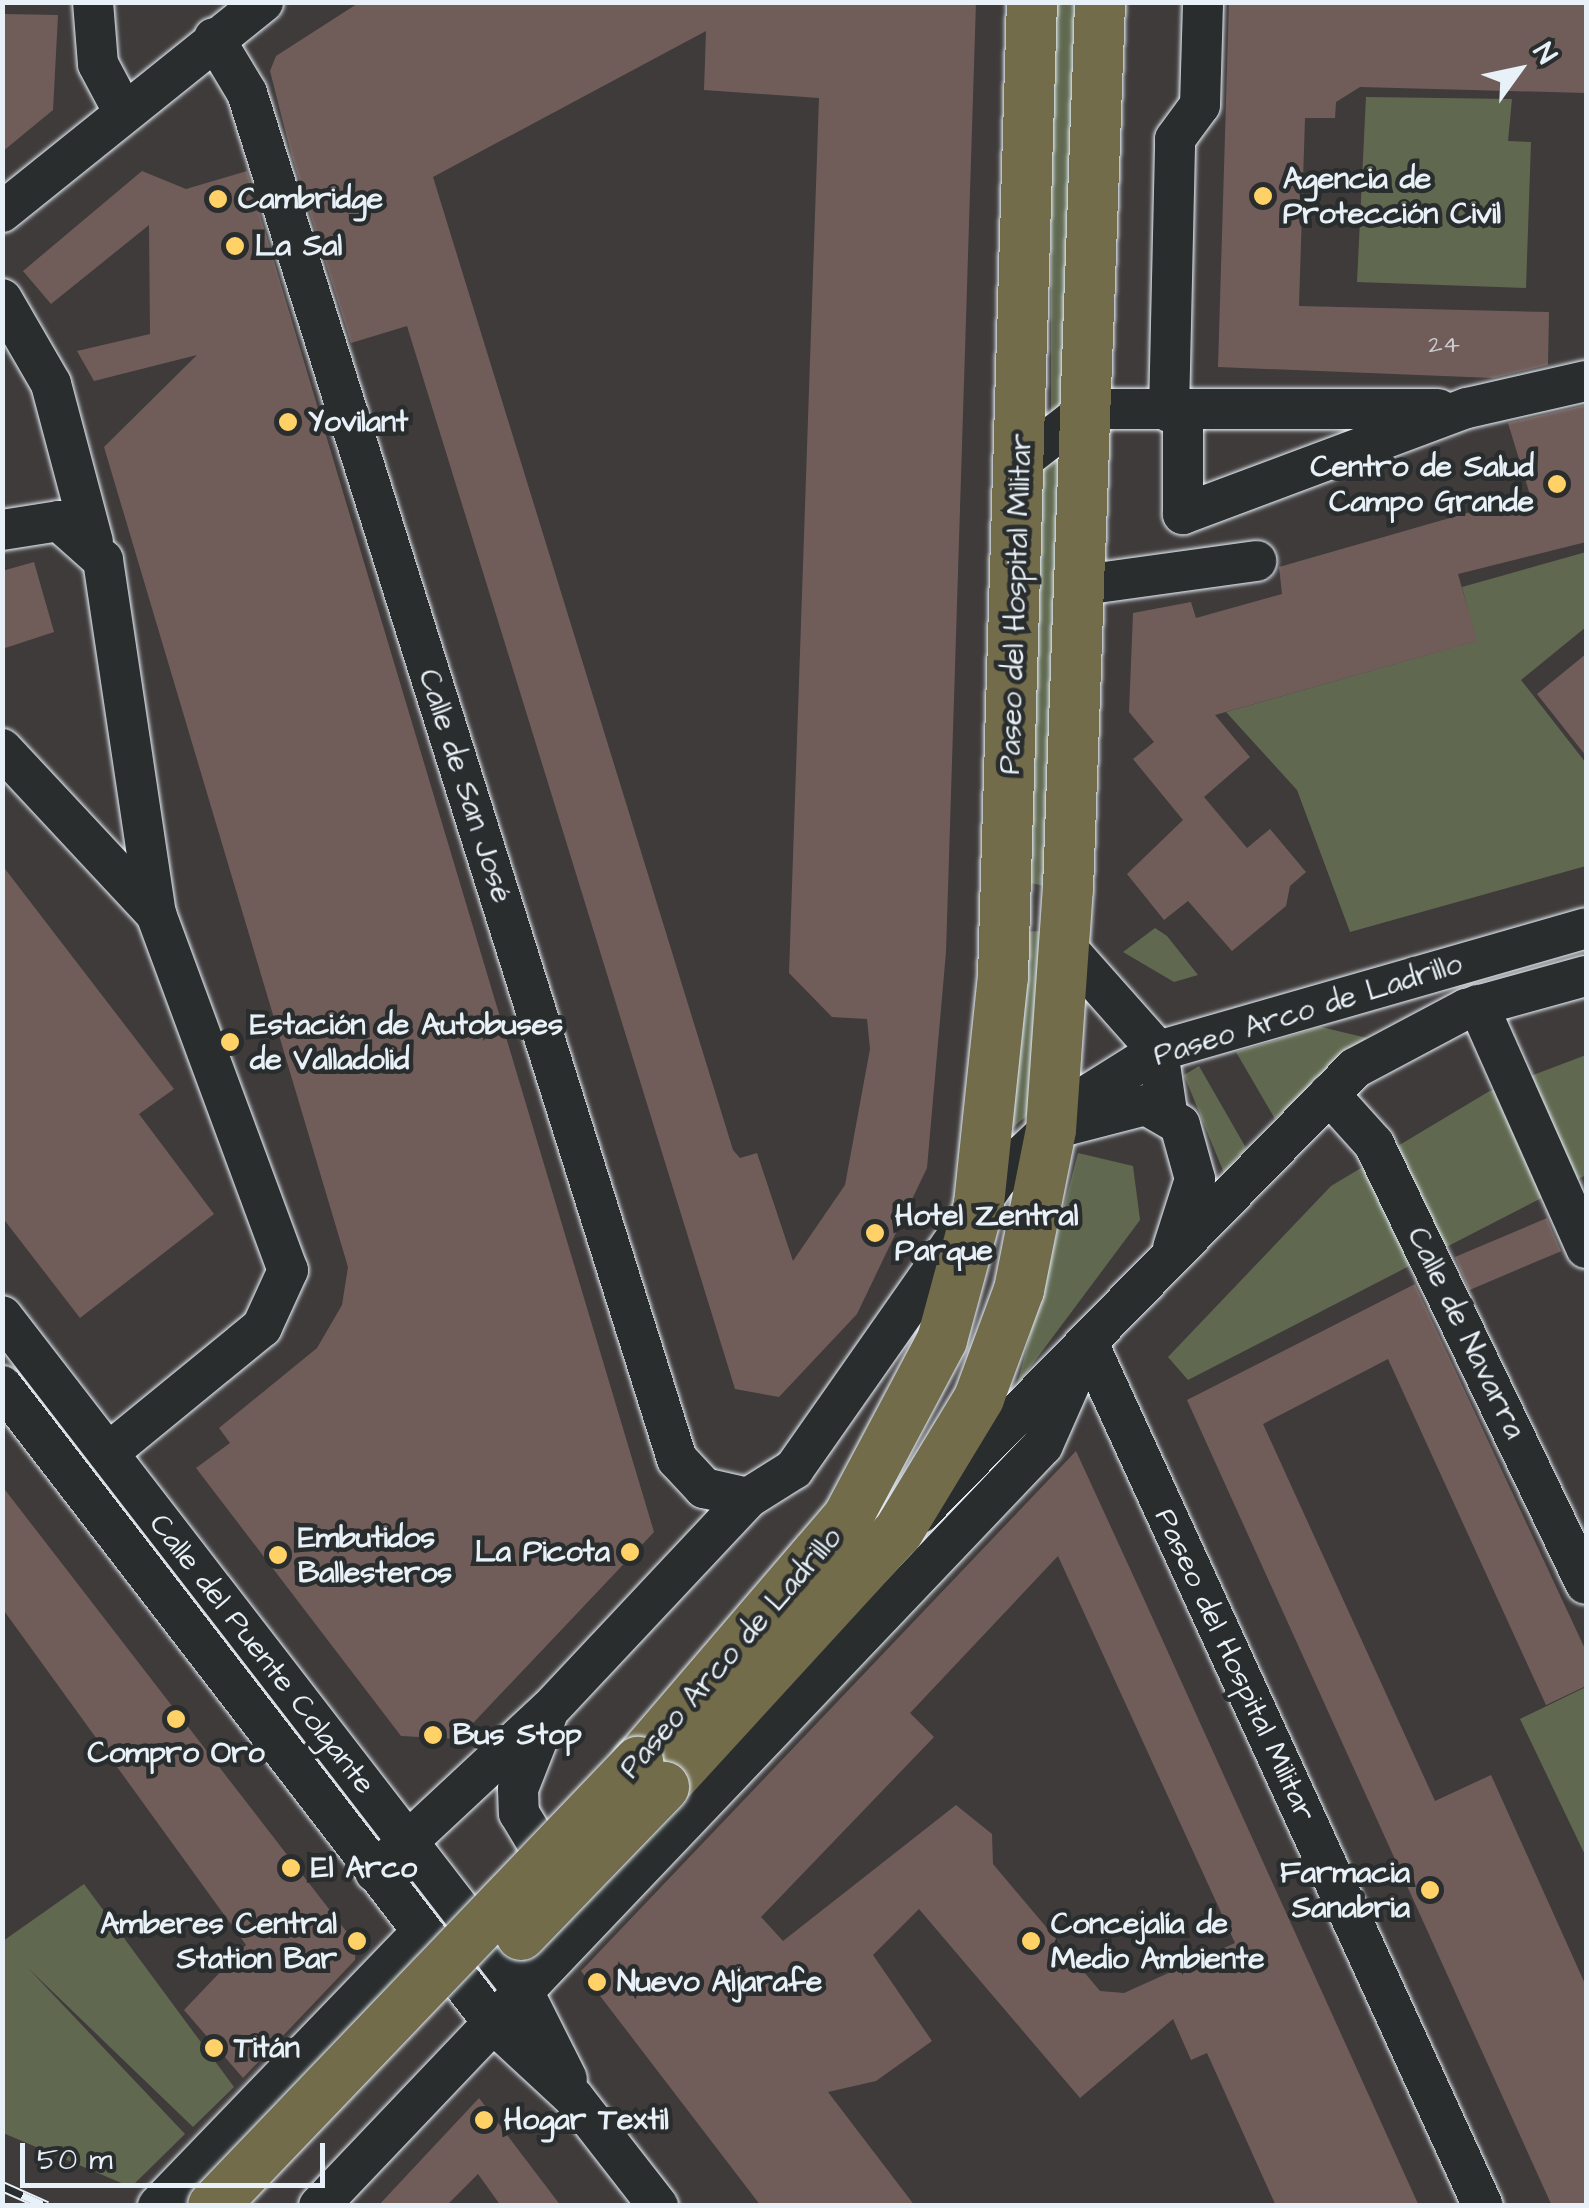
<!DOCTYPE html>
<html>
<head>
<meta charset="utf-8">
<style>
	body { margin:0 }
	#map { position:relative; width:1589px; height:2208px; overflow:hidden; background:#3f3b3b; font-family:"Architects Daughter",sans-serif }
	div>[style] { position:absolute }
	.green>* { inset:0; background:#606950; transform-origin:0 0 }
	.building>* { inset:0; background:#705d5a; transform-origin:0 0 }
	.roads { filter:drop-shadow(0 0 2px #e8f1f8) drop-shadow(0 0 2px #e8f1f8) }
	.minor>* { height:40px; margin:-20px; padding:0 20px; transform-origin:20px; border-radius:20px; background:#2a2d2e }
	.major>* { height:50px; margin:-25px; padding:0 25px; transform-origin:25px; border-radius:25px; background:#726c4b }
	.rail>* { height:11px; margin-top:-5.5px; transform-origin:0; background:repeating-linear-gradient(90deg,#2a2d2e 0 22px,#e8f1f8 0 44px); box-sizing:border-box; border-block:2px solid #e8f1f8 }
	.bridges { filter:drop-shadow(0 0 2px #e8f1f8) drop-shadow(0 0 2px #e8f1f8) }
	.major-bridge>* { height:50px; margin:-25px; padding:0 25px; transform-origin:25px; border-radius:25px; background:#726c4b }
	.dots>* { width:28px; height:28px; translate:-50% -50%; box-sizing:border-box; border:5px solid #2a2d2e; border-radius:50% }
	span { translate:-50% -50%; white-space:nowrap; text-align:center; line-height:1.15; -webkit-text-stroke:9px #2a2d2e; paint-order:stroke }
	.number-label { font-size:25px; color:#caccd0 }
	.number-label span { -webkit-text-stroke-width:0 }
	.poi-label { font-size:30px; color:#e8f1f8; font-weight:700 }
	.left { translate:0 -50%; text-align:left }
	.right { translate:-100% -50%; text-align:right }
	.street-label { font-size:30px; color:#e8f1f8 }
	.frame { position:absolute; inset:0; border:5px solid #e8f1f8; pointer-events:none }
	.north { position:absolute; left:1469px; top:20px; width:100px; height:100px; -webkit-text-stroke:8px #2a2d2e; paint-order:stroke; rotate:57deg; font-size:28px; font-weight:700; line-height:40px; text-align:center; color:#e8f1f8 }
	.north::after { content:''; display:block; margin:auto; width:35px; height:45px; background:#e8f1f8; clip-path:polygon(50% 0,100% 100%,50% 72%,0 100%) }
	.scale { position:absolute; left:20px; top:2143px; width:305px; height:45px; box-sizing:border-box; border:5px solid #e8f1f8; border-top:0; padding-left:12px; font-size:30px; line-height:35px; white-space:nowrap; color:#e8f1f8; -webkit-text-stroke:8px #2a2d2e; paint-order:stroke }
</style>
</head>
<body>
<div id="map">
	<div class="green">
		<div style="left:1051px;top:3px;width:24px;height:424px"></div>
		<div style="clip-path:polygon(1366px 97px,1512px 99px,1508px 141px,1531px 142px,1526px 288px,1357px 282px)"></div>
		<div style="clip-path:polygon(1062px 442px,1049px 887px,1026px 882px,1036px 463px)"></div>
		<div style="clip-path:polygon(1586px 552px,1586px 627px,1521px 680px,1586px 763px,1586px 866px,1350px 932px,1297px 790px,1226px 712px,1476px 641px,1462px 587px)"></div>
		<div style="clip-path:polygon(1155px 928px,1167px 936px,1198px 975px,1174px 982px,1123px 952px)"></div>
		<div style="clip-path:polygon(1044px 931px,1038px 1106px,1011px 1129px,1020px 932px)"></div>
		<div style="clip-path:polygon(1321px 1027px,1367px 1038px,1275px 1119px,1236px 1052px)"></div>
		<div style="clip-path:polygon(1586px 1055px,1586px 1175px,1188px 1380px,1168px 1357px,1331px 1186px,1488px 1092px)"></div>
		<div style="clip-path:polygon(1199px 1066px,1246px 1148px,1224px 1173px,1184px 1075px)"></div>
		<div style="clip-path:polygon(1078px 1153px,1133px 1166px,1140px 1220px,1017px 1385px)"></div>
		<div style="clip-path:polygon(1586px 1687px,1586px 1857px,1520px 1719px)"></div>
		<div style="clip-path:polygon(84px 1884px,234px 2087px,193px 2127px,28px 1968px,185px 2134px,131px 2187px,3px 2133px,3px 1941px)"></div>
	</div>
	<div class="building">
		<div style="clip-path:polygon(evenodd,360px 2px,976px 2px,946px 952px,927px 1168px,857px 1314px,779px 1397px,735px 1389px,407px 326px,351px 343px,292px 157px,270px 71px,276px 56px,360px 2px,706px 31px,704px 90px,819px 98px,789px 973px,832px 1017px,867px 1019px,870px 1049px,845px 1185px,793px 1261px,757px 1153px,740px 1158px,733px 1150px,433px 177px,706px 31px)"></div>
		<div style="clip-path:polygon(1229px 2px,1586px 4px,1586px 93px,1360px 87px,1336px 102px,1335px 118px,1305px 118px,1299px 306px,1549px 312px,1548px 365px,1493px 378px,1218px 367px)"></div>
		<div style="clip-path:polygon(2px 14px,58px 15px,53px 110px,2px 152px)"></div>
		<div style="clip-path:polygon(142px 171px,186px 189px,247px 171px,654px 1532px,458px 1739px,401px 1736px,196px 1468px,230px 1443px,219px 1428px,317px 1348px,342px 1305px,348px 1267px,104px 447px,197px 355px,94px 381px,77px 351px,150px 334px,149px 225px,51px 304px,23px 271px)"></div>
		<div style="clip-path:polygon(1586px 405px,1586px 542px,1458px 574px,1477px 641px,1215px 715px,1250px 757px,1204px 797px,1247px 848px,1270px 829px,1306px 872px,1290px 886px,1286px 906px,1232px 951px,1188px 901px,1164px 920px,1127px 874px,1183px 820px,1133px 759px,1154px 742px,1129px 712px,1133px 613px,1191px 602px,1196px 618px,1282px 594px,1279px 567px,1530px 495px,1508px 423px)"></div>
		<div style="clip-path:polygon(34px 562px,54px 632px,2px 649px,2px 571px)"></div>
		<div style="clip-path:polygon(1586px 654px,1586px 756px,1537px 694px)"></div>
		<div style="clip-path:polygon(2px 865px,174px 1089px,139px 1114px,214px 1214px,80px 1318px,2px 1217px)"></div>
		<div style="left:1547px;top:1218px;width:36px;height:100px;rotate:67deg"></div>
		<div style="clip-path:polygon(1415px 1284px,1586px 1651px,1586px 1686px,1546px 1705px,1388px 1359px,1263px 1424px,1435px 1801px,1491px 1775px,1586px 1986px,1586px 2206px,1552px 2206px,1187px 1400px)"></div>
		<div style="clip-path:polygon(evenodd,1076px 1451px,1143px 1597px,1419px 2206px,1276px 2206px,1207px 2053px,1191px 2060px,1173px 2019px,1080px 2098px,919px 1909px,873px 1955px,932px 2041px,876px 2081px,828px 2092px,915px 2206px,761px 2206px,581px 1971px,1076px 1451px,1058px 1556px,1235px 1943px,1124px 1993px,1100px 1991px,993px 1864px,992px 1834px,956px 1805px,783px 1941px,761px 1917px,934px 1737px,910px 1713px,1058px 1556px)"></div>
		<div style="clip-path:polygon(2px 1486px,356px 1944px,355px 1960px,243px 2078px,184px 2010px,246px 1945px,2px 1608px)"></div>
		<div style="clip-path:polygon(479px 2098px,561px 2206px,501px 2206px,478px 2174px,446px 2206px,378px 2206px)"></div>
	</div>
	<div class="roads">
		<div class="minor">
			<div style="left:93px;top:2px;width:62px;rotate:85.4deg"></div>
			<div style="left:98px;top:64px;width:53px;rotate:62deg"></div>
			<div style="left:214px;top:38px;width:64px;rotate:59deg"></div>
			<div style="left:247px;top:93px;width:1432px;rotate:72.53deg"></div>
			<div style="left:677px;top:1459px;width:40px;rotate:47deg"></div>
			<div style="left:704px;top:1488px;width:45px;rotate:12.8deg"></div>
			<div style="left:2px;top:212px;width:335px;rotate:-38.8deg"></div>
			<div style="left:2px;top:299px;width:98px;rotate:60deg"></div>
			<div style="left:51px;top:384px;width:163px;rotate:75.1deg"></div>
			<div style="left:1169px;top:412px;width:273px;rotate:-88.7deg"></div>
			<div style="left:1175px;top:139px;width:42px;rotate:-53.7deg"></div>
			<div style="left:1200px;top:105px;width:103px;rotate:-88.3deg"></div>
			<div style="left:1183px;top:412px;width:102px;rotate:90deg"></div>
			<div style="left:1183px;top:514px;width:303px;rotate:-20.5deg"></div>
			<div style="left:1467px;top:408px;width:122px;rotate:-12.8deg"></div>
			<div style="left:1021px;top:461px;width:85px;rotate:-37.8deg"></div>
			<div style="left:1088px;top:409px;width:350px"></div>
			<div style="left:2px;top:530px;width:58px;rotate:-9deg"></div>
			<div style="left:59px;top:521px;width:59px;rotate:41.6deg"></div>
			<div style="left:103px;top:560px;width:358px;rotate:81.5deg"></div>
			<div style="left:156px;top:914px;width:380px;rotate:69.7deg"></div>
			<div style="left:288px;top:1270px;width:63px;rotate:114.5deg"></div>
			<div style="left:262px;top:1327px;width:199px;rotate:140.7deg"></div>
			<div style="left:1083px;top:585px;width:175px;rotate:-7.9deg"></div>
			<div style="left:2px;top:749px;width:226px;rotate:47deg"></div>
			<div style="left:1064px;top:945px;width:142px;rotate:48.4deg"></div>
			<div style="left:1158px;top:1051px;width:62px;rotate:81.6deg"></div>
			<div style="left:1478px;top:1005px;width:266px;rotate:66deg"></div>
			<div style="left:1329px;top:1094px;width:67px;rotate:48deg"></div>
			<div style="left:1374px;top:1144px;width:488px;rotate:64.3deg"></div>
			<div style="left:1061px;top:1127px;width:88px;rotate:-14.5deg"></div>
			<div style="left:1146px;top:1105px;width:39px;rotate:30deg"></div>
			<div style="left:1180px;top:1125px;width:56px;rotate:74.5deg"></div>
			<div style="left:1195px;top:1179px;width:72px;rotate:107.7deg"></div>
			<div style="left:2px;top:1316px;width:853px;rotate:52.34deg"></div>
			<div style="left:523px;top:1991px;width:98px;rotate:63.4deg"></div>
			<div style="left:1088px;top:1343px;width:949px;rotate:65.41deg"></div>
			<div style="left:2px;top:1386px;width:806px;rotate:52.36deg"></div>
			<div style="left:494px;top:2024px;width:109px;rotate:42.8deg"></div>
			<div style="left:574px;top:2098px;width:137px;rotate:52.1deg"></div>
			<div style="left:920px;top:1513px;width:622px;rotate:-45.65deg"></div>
			<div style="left:1355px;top:1068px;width:126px;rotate:-28deg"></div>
			<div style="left:1466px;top:1009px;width:124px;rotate:-15.4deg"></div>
			<div style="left:546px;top:1718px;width:76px;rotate:111.5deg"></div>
			<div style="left:518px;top:1789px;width:24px;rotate:88deg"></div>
			<div style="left:519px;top:1813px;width:82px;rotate:59deg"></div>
			<div style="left:375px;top:1872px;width:238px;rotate:-43deg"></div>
			<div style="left:549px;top:1710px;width:291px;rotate:-46.8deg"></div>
			<div style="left:748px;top:1498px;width:54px;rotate:-32.2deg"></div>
			<div style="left:794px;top:1469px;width:353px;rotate:-55deg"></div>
			<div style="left:996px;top:1180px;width:120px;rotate:-43.3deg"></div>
			<div style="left:1083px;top:1098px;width:89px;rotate:-32.1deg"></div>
			<div style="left:1158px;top:1051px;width:445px;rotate:-16deg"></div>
			<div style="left:158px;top:2206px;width:380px;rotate:-46.1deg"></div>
			<div style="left:319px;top:2206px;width:1050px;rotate:-46.43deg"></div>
			<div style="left:1043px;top:1445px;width:111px;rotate:-66.2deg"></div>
		</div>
		<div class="major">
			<div style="left:638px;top:1762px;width:323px;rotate:-49.4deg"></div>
			<div style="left:848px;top:1517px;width:200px;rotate:-62deg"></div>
			<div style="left:942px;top:1340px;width:141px;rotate:-74.8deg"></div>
			<div style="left:979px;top:1204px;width:228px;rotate:-84deg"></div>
			<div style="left:1003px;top:977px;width:975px;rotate:-88.3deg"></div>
			<div style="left:664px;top:1787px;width:346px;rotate:-47.5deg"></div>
			<div style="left:898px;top:1532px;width:157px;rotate:-58.8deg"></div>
			<div style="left:979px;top:1398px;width:115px;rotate:-69.7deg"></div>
			<div style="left:1019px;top:1290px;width:163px;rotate:-78.7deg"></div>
			<div style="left:1051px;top:1130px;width:242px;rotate:-86deg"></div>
			<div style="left:1068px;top:889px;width:888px;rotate:-87.93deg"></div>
		</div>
	</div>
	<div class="rail">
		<div style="left:2px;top:2186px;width:49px;rotate:24deg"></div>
	</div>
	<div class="bridges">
		<div class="major-bridge">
			<div style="left:521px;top:1935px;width:206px;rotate:-46deg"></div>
			<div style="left:213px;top:2206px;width:615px;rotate:-46.25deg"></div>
		</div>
	</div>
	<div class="dots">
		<div style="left:1263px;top:196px;background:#ffd166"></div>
		<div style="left:218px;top:199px;background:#ffd166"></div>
		<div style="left:235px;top:246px;background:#ffd166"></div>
		<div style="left:288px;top:422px;background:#ffd166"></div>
		<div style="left:1557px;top:484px;background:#ffd166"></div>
		<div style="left:230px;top:1042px;background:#ffd166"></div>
		<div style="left:875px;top:1233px;background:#ffd166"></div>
		<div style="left:630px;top:1552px;background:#ffd166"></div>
		<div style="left:278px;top:1555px;background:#ffd166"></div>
		<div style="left:176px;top:1719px;background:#ffd166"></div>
		<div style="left:433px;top:1735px;background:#ffd166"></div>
		<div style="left:291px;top:1868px;background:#ffd166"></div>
		<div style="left:1430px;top:1890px;background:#ffd166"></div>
		<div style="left:357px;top:1941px;background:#ffd166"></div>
		<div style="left:1031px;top:1941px;background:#ffd166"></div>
		<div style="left:597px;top:1982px;background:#ffd166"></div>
		<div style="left:214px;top:2048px;background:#ffd166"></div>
		<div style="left:484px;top:2120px;background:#ffd166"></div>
	</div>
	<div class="number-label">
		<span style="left:1444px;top:345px">24</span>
	</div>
	<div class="poi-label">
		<span class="left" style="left:1283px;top:196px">Agencia de<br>Protección Civil</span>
		<span class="left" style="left:238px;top:199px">Cambridge</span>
		<span class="left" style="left:255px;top:246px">La Sal</span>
		<span class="left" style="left:308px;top:422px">Yovilant</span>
		<span class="right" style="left:1534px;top:484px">Centro de Salud<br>Campo Grande</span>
		<span class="left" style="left:250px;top:1042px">Estación de Autobuses<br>de Valladolid</span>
		<span class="left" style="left:895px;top:1233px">Hotel Zentral<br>Parque</span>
		<span class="left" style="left:298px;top:1555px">Embutidos<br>Ballesteros</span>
		<span class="right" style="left:610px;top:1552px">La Picota</span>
		<span class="left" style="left:453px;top:1735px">Bus Stop</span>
		<span style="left:176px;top:1753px">Compro Oro</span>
		<span class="left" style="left:311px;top:1868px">El Arco</span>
		<span class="right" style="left:1410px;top:1890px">Farmacia<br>Sanabria</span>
		<span class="right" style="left:337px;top:1941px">Amberes Central<br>Station Bar</span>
		<span class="left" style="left:1051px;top:1941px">Concejalía de<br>Medio Ambiente</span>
		<span class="left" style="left:617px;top:1982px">Nuevo Aljarafe</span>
		<span class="left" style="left:234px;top:2048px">Titán</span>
		<span class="left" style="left:504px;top:2120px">Hogar Textil</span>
	</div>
	<div class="street-label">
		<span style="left:1016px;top:604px;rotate:-88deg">Paseo del Hospital Militar</span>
		<span style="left:465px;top:786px;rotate:72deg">Calle de San José</span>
		<span style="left:1308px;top:1010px;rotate:-17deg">Paseo Arco de Ladrillo</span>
		<span style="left:1466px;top:1333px;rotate:64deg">Calle de Navarra</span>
		<span style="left:731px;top:1653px;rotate:-49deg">Paseo Arco de Ladrillo</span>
		<span style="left:262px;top:1654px;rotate:52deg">Calle del Puente Colgante</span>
		<span style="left:1235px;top:1665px;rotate:65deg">Paseo del Hospital Militar</span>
	</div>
	<div class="frame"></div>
	<div class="north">N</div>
	<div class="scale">50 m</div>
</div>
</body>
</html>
